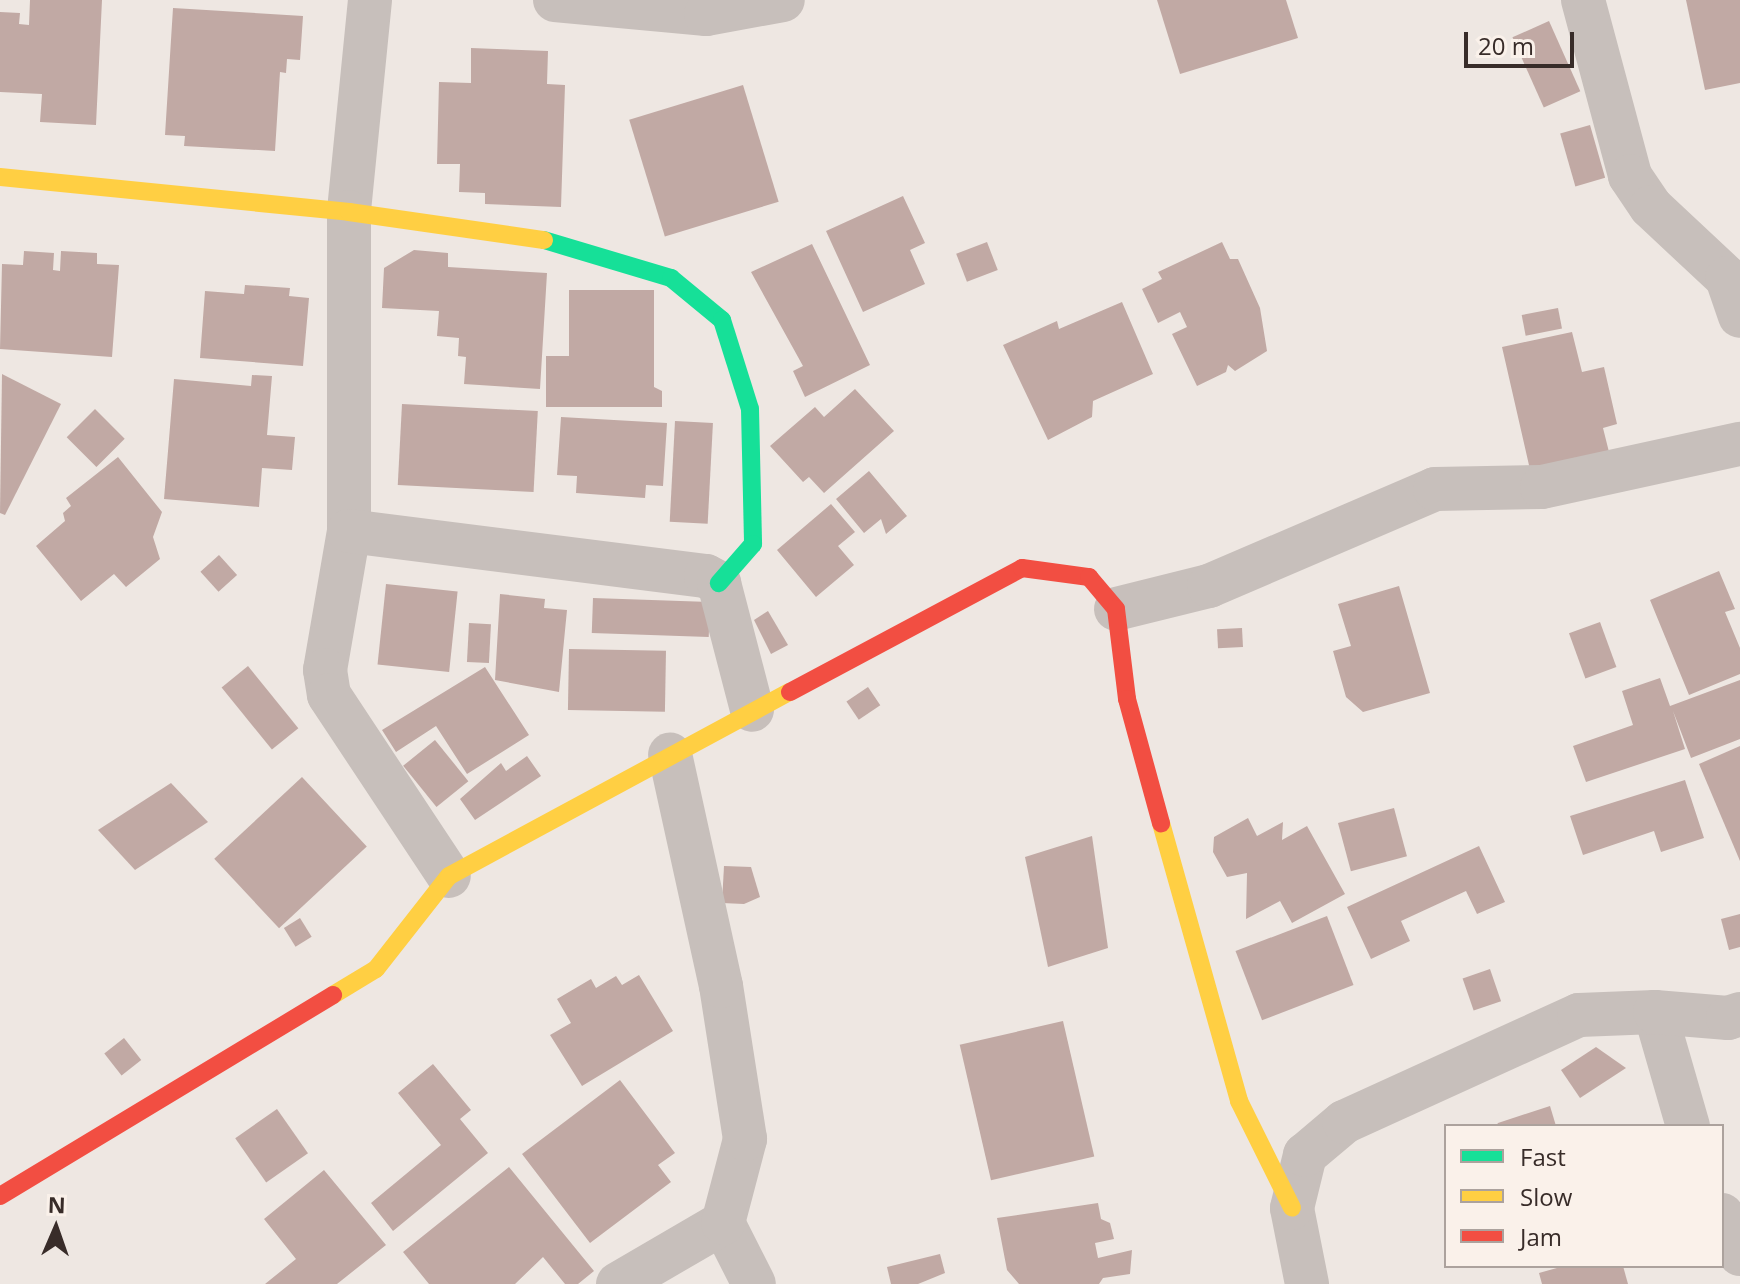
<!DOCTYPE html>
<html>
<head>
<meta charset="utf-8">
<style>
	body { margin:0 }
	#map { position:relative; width:1740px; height:1284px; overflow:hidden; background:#eee7e2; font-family:"Open Sans",sans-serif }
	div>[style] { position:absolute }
	.building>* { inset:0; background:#c1a9a4; transform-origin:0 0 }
	.street>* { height:44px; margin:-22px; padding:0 22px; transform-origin:22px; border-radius:22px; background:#c7bfbb }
	.fast>* { height:18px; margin:-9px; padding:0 9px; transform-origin:9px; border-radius:9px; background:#16e098 }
	.slow>* { height:18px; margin:-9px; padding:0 9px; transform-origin:9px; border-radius:9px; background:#ffcf43 }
	.jam>* { height:18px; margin:-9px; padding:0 9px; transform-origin:9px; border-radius:9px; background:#f24e42 }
	span { translate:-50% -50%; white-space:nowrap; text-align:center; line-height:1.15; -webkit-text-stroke:6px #faf1ea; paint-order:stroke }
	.legend { position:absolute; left:1444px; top:1124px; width:280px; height:144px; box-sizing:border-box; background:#faf1ea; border:2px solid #aca29d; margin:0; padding:10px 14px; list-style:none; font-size:24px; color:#382c29 }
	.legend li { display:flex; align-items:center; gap:16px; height:40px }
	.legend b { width:40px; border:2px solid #aca29d }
	.north { position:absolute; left:16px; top:1188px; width:80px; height:80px; -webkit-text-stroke:6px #faf1ea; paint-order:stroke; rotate:2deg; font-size:22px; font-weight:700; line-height:32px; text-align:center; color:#382c29 }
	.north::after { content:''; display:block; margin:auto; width:28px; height:36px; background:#382c29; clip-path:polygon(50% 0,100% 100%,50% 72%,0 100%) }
	.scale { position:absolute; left:1464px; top:32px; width:110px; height:36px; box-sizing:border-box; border:4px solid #382c29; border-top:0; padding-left:10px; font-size:24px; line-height:28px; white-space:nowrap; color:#382c29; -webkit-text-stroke:6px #faf1ea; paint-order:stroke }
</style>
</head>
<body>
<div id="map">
	<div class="building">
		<div style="clip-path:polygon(30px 0,102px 0,96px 125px,40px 122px,42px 94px,0 92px,0 12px,20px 13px,19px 24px,29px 25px)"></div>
		<div style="clip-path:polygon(1157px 0,1286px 0,1298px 38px,1180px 74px)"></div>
		<div style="clip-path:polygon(1686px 0,1740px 0,1740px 83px,1705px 90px)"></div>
		<div style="clip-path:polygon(173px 8px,303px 16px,300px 60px,287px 59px,286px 73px,280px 72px,275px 151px,184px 146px,185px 136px,165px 135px)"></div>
		<div style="left:1549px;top:21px;width:77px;height:40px;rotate:66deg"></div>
		<div style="clip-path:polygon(471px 48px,548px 51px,547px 84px,565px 85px,561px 207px,485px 204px,485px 193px,459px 192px,460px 164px,437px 164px,439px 82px,471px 83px)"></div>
		<div style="left:743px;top:85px;width:122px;height:119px;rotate:73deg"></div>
		<div style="left:1590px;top:125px;width:55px;height:31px;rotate:74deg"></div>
		<div style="clip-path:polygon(903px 196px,925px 243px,910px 250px,925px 284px,863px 312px,826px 231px)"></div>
		<div style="left:987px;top:242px;width:30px;height:33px;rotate:69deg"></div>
		<div style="clip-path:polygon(1222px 242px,1230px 259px,1238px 259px,1260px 308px,1267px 351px,1235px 371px,1228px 365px,1226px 372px,1197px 386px,1172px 334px,1187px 327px,1180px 312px,1158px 323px,1142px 289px,1162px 279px,1158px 272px)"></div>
		<div style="clip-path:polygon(812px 244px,870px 365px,805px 397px,793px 371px,803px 366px,751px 272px)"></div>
		<div style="clip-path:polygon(414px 250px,448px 253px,448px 267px,547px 273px,540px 389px,464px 384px,466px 357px,458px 356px,459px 338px,437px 336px,439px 311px,382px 308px,384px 268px)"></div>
		<div style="clip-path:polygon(24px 251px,54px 253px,53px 270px,60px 271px,61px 251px,97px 253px,97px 264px,119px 265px,112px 357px,0 349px,2px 264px,23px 265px)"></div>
		<div style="clip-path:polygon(245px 285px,290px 288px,289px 296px,309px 298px,303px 366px,200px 358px,205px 291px,244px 294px)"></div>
		<div style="clip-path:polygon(569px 290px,654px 290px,654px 387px,662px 391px,662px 407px,546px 407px,546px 356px,569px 356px)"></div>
		<div style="clip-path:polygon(1122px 302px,1153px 374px,1093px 401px,1092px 417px,1048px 440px,1003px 345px,1057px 321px,1059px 329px)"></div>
		<div style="left:1558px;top:308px;width:21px;height:37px;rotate:79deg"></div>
		<div style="clip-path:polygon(1572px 332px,1582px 372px,1604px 367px,1617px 424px,1603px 428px,1610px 456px,1531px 474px,1502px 347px)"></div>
		<div style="clip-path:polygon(2px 374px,61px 404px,5px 515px,0 513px)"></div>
		<div style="clip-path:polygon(252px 375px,272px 376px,267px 435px,295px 437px,292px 470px,262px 468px,259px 507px,164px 499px,174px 379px,251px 386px)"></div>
		<div style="clip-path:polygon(855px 389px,894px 431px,824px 493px,809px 477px,803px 482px,770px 446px,815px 407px,824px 417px)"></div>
		<div style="left:402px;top:404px;width:136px;height:81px;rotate:3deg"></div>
		<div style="left:95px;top:409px;width:42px;height:40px;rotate:45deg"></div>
		<div style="clip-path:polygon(561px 417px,667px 423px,663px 486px,646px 485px,645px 498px,576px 493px,577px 476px,557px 475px)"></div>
		<div style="left:675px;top:421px;width:38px;height:101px;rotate:3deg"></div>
		<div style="clip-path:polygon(118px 457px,162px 512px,153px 537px,160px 559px,126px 587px,114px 574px,81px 601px,36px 546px,65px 521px,63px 513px,71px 506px,66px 498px)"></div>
		<div style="clip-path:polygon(869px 471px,907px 516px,886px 534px,881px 519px,864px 533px,836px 499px)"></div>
		<div style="clip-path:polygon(831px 504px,855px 532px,838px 546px,854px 565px,816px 597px,777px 550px)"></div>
		<div style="left:219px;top:555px;width:27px;height:25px;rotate:48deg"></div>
		<div style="clip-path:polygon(1719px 571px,1735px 609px,1725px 612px,1740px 648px,1740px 674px,1689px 695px,1650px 600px)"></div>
		<div style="left:386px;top:584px;width:72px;height:81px;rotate:6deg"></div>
		<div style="clip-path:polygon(1399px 586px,1430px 693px,1363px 712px,1346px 697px,1333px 651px,1351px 646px,1338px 604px)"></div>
		<div style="clip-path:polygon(500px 594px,545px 599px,544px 608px,567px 610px,559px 692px,495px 680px)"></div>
		<div style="left:593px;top:598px;width:117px;height:35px;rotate:2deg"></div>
		<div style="clip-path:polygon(768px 611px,788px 645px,771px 654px,754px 620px)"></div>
		<div style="left:1600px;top:622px;width:48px;height:33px;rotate:70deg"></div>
		<div style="left:469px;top:623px;width:22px;height:39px;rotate:3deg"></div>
		<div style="left:1242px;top:628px;width:19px;height:25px;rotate:87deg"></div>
		<div style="left:569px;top:649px;width:97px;height:61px;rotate:1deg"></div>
		<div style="left:248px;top:666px;width:80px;height:34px;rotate:51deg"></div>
		<div style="clip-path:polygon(485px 667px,529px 735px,467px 774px,436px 726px,396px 752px,382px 730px)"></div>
		<div style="clip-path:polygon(1660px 678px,1670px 706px,1740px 680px,1740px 739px,1691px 758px,1673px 711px,1685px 749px,1586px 782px,1573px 746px,1633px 725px,1622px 691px)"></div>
		<div style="left:868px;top:687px;width:22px;height:26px;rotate:56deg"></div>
		<div style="left:435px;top:740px;width:53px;height:41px;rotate:51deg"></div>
		<div style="clip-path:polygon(1740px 746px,1740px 861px,1699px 764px)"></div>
		<div style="clip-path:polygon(527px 756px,541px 776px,475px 820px,460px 799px,501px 763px,506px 771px)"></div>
		<div style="left:302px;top:777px;width:95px;height:120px;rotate:47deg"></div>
		<div style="clip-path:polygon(1685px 780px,1704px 838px,1661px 852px,1654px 831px,1583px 855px,1570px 816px)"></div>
		<div style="clip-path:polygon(171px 783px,208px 822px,135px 870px,98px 830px)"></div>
		<div style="left:1394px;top:808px;width:50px;height:58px;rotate:75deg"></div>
		<div style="clip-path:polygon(1248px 818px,1257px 836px,1283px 822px,1282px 840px,1307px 826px,1345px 894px,1292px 923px,1280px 901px,1246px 919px,1247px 873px,1227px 877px,1213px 852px,1214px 837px)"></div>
		<div style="clip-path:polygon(1092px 836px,1108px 948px,1048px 967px,1025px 857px)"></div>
		<div style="clip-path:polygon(1479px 846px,1505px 902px,1477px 914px,1466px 891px,1401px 921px,1410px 941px,1371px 959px,1347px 907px)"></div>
		<div style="clip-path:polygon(724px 866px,751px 867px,760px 897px,744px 904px,722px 903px)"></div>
		<div style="clip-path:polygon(1740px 914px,1740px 947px,1729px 950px,1721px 919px)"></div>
		<div style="left:1327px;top:916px;width:74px;height:98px;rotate:69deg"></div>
		<div style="left:300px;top:918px;width:22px;height:19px;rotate:58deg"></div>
		<div style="left:1490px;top:969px;width:34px;height:29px;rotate:71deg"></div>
		<div style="clip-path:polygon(639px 975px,673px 1031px,582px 1086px,550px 1035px,571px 1023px,557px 999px,591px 979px,596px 988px,616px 976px,622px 985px)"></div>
		<div style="left:1063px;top:1021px;width:139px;height:106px;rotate:77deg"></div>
		<div style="left:124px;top:1038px;width:28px;height:25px;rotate:52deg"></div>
		<div style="clip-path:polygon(1596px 1047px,1626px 1068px,1580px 1098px,1561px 1070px)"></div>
		<div style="clip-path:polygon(433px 1064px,471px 1110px,460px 1119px,488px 1153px,393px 1231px,371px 1203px,441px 1145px,398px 1093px)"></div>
		<div style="clip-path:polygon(620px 1080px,675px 1153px,658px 1165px,671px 1182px,590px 1243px,522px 1154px)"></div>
		<div style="clip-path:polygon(1550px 1106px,1556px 1126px,1496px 1126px,1498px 1123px)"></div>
		<div style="left:277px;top:1109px;width:54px;height:51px;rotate:55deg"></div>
		<div style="clip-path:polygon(509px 1167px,594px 1271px,578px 1284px,565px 1284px,543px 1257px,515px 1284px,429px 1284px,403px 1252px)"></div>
		<div style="clip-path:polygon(324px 1170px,386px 1245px,337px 1284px,265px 1284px,296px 1259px,264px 1219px)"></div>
		<div style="clip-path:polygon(1098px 1203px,1101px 1219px,1110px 1223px,1114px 1239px,1095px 1243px,1098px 1258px,1132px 1250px,1130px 1274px,1103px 1278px,1099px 1284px,1019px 1284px,1007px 1270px,997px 1218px)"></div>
		<div style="clip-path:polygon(940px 1254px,945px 1273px,918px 1284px,891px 1284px,887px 1267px)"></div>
		<div style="clip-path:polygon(1564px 1266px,1623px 1266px,1628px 1284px,1542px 1284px,1539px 1273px)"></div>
	</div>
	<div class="street">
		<div style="left:370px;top:0;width:213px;rotate:95.7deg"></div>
		<div style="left:349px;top:212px;width:319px;rotate:90deg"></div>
		<div style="left:349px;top:531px;width:141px;rotate:99.8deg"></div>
		<div style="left:325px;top:670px;width:25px;rotate:81deg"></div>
		<div style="left:329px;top:695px;width:217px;rotate:56.5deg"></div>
		<div style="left:555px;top:0;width:152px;rotate:5.3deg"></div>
		<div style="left:706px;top:14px;width:78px;rotate:-10.3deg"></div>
		<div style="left:1583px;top:0;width:182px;rotate:75deg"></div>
		<div style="left:1630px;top:176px;width:37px;rotate:56deg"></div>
		<div style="left:1651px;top:207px;width:104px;rotate:43.1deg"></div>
		<div style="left:1727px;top:278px;width:40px;rotate:71.1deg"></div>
		<div style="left:349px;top:531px;width:360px;rotate:7.2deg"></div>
		<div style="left:706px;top:576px;width:15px;rotate:28deg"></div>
		<div style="left:719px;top:583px;width:131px;rotate:75.4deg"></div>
		<div style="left:1116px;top:609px;width:96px;rotate:-13.9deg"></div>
		<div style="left:1209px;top:586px;width:246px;rotate:-23.2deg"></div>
		<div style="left:1435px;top:489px;width:107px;rotate:-1.1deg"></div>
		<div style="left:1542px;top:487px;width:203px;rotate:-12.3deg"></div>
		<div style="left:1655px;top:1012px;width:119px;rotate:73.9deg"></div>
		<div style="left:1722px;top:1215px;width:43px;rotate:65.2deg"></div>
		<div style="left:723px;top:1223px;width:68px;rotate:63.1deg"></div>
		<div style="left:618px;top:1284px;width:121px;rotate:-30.2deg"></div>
		<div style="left:723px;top:1223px;width:87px;rotate:-75.3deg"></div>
		<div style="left:745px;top:1139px;width:155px;rotate:-98.9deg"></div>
		<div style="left:721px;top:986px;width:237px;rotate:-102.4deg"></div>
		<div style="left:1307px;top:1284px;width:77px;rotate:-101.2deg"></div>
		<div style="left:1292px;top:1208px;width:55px;rotate:-76.2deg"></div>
		<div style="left:1305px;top:1155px;width:51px;rotate:-40.2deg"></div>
		<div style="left:1344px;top:1122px;width:258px;rotate:-24.5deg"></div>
		<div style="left:1579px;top:1015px;width:76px;rotate:-2.3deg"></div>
		<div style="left:1655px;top:1012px;width:73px;rotate:4.7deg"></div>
		<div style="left:1728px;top:1018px;width:13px;rotate:-18deg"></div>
	</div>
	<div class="fast">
		<div style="left:544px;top:240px;width:133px;rotate:16.7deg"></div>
		<div style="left:671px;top:278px;width:66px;rotate:39.5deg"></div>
		<div style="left:722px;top:320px;width:93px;rotate:72.5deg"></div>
		<div style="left:750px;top:409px;width:135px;rotate:88.7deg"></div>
		<div style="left:753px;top:544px;width:52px;rotate:131.1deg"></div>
	</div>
	<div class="slow">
		<div style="left:0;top:177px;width:351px;rotate:5.7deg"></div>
		<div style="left:349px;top:212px;width:197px;rotate:8.2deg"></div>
		<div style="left:1161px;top:823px;width:289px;rotate:74.3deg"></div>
		<div style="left:1239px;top:1101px;width:119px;rotate:63.6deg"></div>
		<div style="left:333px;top:995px;width:50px;rotate:-31.2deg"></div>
		<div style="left:376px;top:969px;width:118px;rotate:-51.9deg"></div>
		<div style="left:449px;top:876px;width:387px;rotate:-28.4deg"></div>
	</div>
	<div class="jam">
		<div style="left:790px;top:692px;width:263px;rotate:-28.1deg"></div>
		<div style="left:1022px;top:568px;width:68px;rotate:7.7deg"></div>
		<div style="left:1089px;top:577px;width:42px;rotate:49.8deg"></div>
		<div style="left:1116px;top:609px;width:91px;rotate:83deg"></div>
		<div style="left:1127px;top:699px;width:129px;rotate:74.7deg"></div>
		<div style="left:0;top:1196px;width:389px;rotate:-31.1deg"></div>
	</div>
	<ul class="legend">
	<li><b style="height:10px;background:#16e098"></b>Fast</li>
	<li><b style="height:10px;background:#ffcf43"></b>Slow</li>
	<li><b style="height:10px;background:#f24e42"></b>Jam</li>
	</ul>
	<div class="north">N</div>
	<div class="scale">20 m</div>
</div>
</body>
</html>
